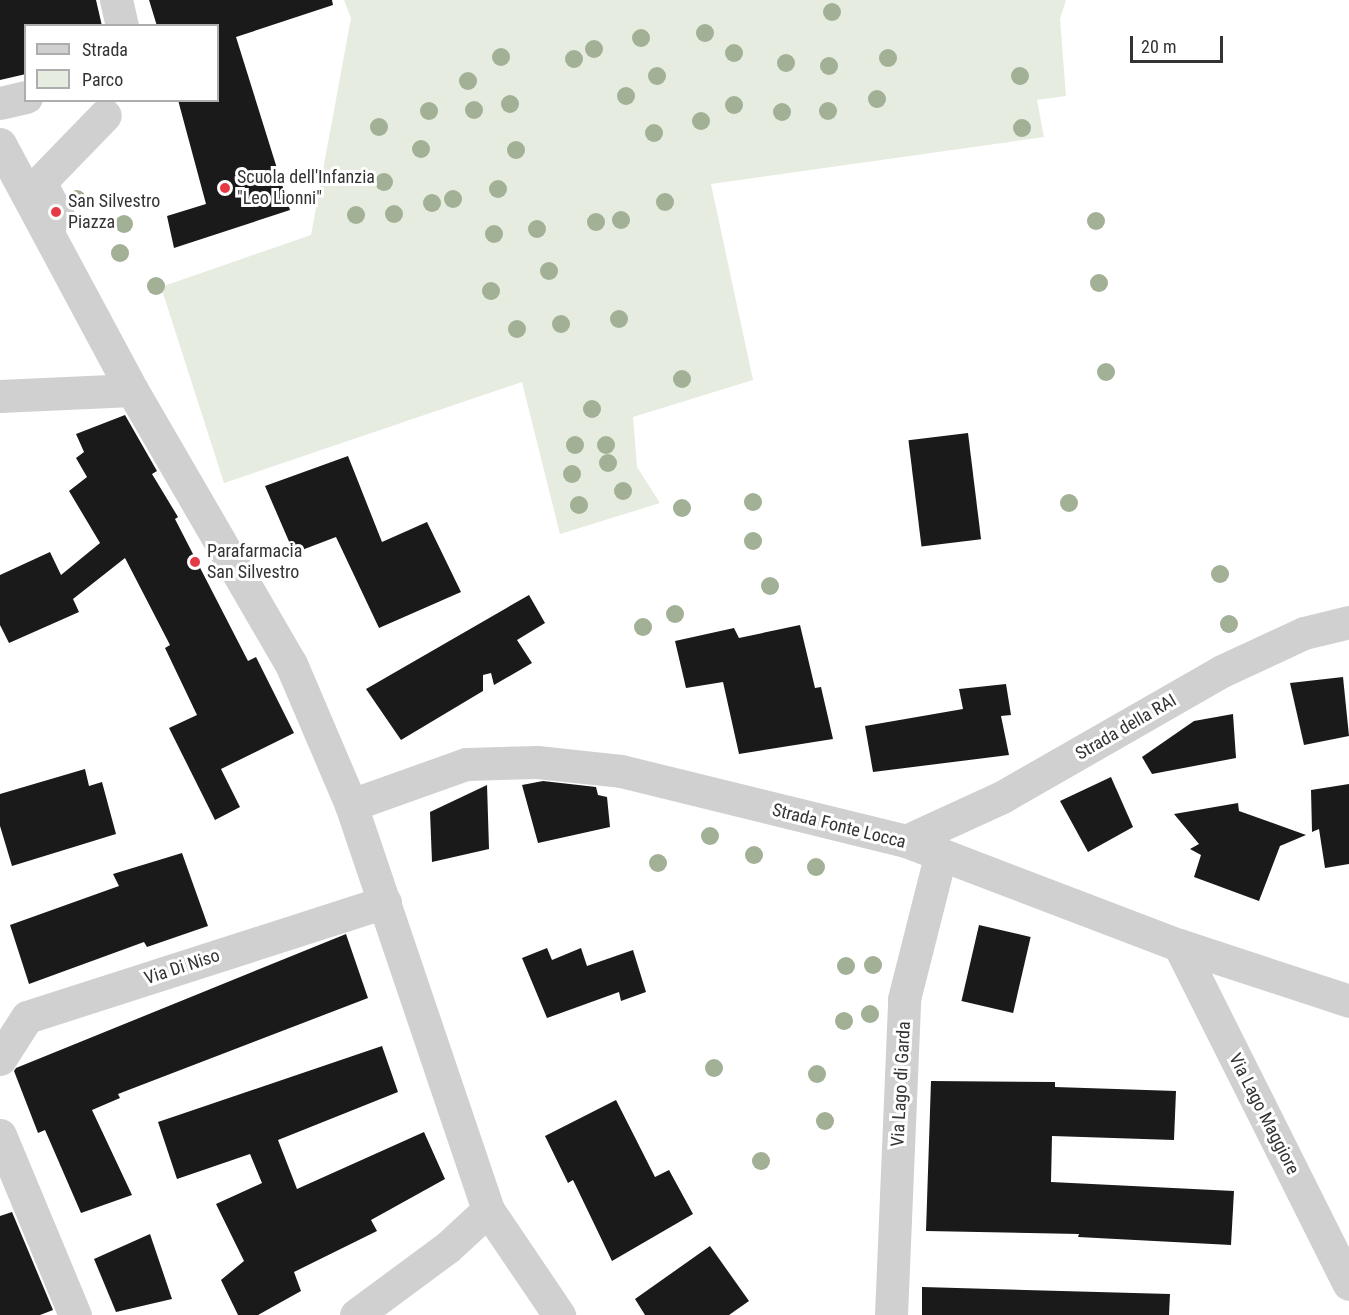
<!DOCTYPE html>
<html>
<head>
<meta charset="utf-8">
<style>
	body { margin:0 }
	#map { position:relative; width:1349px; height:1315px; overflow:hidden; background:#fff; font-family:"Roboto Condensed",sans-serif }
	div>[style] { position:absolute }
	.green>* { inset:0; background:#e6ecdf }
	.building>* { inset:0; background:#1a1a1a; transform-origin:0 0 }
	.minor>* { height:33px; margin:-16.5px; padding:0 16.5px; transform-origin:16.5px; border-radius:16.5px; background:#d0d0d0 }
	.trees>* { width:18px; height:18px; margin:-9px; border-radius:50%; background:#a2b095 }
	.dots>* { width:16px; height:16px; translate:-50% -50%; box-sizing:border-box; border:3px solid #fff; border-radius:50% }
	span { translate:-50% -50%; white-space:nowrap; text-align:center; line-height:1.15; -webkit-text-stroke:6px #fff; paint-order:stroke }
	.poi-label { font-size:18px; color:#333 }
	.left { translate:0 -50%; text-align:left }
	.street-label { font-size:18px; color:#333 }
	.legend { position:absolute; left:24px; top:24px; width:195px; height:78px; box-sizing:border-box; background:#fff; border:2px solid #adadad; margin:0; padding:8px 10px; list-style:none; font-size:18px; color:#333 }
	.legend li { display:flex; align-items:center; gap:12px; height:30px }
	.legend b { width:30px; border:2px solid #adadad }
	.scale { position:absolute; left:1130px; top:36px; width:93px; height:27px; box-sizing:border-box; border:3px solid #333; border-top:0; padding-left:8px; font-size:18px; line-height:21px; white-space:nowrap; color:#333; -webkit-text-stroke:4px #fff; paint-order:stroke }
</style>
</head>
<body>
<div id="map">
	<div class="green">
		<div style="clip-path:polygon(344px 0,1066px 0,1060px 19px,1066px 96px,1037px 100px,1044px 137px,711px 184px,753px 380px,633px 417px,637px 467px,660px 503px,560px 534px,522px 382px,224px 483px,161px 287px,311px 235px,351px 18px)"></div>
	</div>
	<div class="building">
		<div style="clip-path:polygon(0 0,96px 0,102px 26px,26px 26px,26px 74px,0 80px)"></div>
		<div style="clip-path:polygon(149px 0,332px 0,333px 5px,236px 37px,290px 210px,174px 248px,167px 216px,206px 204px,178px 100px,218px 100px,218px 26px,157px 26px)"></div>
		<div style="clip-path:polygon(125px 415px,157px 471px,152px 474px,178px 517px,175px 519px,248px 661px,256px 657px,294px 733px,221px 769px,240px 807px,215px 820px,169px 728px,197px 715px,165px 648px,170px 645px,125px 558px,73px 599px,79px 612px,9px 643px,0 625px,0 575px,50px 552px,61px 575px,100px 543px,69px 491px,87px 477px,76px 458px,84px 452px,76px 434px)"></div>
		<div style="left:968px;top:433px;width:107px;height:60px;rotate:83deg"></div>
		<div style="clip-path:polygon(348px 456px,382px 542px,427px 522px,461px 592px,379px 628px,336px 537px,294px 553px,265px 486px)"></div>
		<div style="clip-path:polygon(529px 595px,545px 623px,517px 640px,532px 663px,494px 685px,491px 673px,483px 675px,483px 691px,401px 740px,366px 689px)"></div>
		<div style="clip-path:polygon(800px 625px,815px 688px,821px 687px,833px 739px,739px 754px,723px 682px,686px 688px,675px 641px,734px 628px,739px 638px)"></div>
		<div style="clip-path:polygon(1343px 677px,1349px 736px,1304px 745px,1290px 683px)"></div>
		<div style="clip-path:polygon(1006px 684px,1011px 715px,1001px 716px,1009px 755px,873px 772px,865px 726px,963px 709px,959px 689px)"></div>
		<div style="clip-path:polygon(1233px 714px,1236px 758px,1152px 774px,1142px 757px,1194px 721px)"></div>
		<div style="clip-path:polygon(85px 769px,89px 786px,102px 782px,116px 834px,12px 866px,0 826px,0 794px)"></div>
		<div style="clip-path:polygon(1111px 777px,1133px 827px,1088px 852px,1060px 801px)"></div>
		<div style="clip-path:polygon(543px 781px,596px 787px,598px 795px,607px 797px,610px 827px,538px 843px,522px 785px)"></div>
		<div style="clip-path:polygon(1349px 784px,1349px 864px,1325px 868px,1319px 829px,1312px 832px,1311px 790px)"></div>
		<div style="clip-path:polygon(487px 785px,489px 849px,432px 862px,430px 812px)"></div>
		<div style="clip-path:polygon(1238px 803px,1239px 811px,1306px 835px,1280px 846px,1259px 901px,1194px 877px,1201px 855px,1190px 849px,1199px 844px,1174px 814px)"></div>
		<div style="clip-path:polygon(182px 853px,208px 926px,147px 947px,144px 942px,29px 984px,10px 925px,119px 886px,113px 874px)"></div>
		<div style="left:979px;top:925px;width:53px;height:78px;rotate:13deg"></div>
		<div style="clip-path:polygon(346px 934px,368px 998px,118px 1094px,120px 1098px,92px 1110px,132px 1195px,81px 1213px,45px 1130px,38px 1133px,14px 1071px,16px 1068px)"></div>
		<div style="clip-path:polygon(547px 948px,552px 960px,581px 948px,587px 966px,633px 950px,646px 992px,621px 1001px,619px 992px,547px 1018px,522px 958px)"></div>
		<div style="clip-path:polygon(382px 1046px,398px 1092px,278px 1140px,297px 1189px,424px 1132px,445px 1179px,371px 1220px,377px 1231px,294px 1272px,301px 1291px,258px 1315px,238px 1315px,221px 1280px,244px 1261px,216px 1204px,262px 1183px,250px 1154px,177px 1179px,158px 1122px)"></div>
		<div style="clip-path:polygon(931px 1081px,1055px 1082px,1055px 1087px,1176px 1091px,1174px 1140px,1052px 1136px,1051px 1182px,1234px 1191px,1231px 1245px,1078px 1237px,1079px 1234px,926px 1231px)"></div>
		<div style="clip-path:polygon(616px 1100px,655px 1177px,669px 1170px,693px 1214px,612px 1261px,573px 1180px,568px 1183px,545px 1136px)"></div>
		<div style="clip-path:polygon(12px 1212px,53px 1310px,40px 1315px,0 1315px,0 1216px)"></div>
		<div style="clip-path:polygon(150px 1234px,172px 1299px,116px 1312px,94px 1259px)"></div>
		<div style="clip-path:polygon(710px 1246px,749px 1301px,729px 1315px,645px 1315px,635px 1299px)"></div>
		<div style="clip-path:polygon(922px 1287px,1170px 1294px,1169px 1315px,922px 1315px)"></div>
	</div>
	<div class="minor">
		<div style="left:116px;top:0;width:27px;rotate:77deg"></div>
		<div style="left:0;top:103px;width:27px;rotate:-13deg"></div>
		<div style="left:0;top:144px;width:279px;rotate:61.8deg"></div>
		<div style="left:132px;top:390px;width:317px;rotate:59.9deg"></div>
		<div style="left:291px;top:664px;width:153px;rotate:66.9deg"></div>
		<div style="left:351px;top:805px;width:428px;rotate:71.3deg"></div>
		<div style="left:488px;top:1210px;width:127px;rotate:55.9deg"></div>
		<div style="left:58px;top:216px;width:38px;rotate:-118deg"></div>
		<div style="left:40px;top:182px;width:93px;rotate:-45.9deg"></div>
		<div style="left:0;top:396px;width:132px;rotate:-2.6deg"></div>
		<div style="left:351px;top:805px;width:122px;rotate:-19.6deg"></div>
		<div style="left:466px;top:764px;width:71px;rotate:-1.6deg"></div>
		<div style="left:537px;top:762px;width:84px;rotate:6.1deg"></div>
		<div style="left:621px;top:771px;width:293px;rotate:13.8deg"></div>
		<div style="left:906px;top:841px;width:292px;rotate:20.9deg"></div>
		<div style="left:1179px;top:945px;width:179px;rotate:18.2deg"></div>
		<div style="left:906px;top:841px;width:106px;rotate:-24.6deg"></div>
		<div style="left:1002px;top:797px;width:254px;rotate:-29.8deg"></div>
		<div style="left:1222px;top:671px;width:90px;rotate:-24.9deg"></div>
		<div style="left:1304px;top:633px;width:46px;rotate:-13.7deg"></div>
		<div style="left:1179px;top:945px;width:379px;rotate:63.4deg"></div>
		<div style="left:0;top:1059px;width:50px;rotate:-57.3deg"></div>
		<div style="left:27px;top:1017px;width:376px;rotate:-17.8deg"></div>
		<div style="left:0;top:1135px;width:195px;rotate:67.4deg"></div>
		<div style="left:356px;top:1315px;width:114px;rotate:-36.5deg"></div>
		<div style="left:448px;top:1247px;width:54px;rotate:-42.8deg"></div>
		<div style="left:891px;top:1315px;width:316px;rotate:-87.6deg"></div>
		<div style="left:904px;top:999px;width:146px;rotate:-75.8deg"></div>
	</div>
	<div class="trees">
		<div style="left:832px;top:12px"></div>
		<div style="left:705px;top:33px"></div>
		<div style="left:641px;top:38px"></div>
		<div style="left:594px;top:49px"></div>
		<div style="left:734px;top:53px"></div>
		<div style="left:501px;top:57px"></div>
		<div style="left:888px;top:58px"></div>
		<div style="left:574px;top:59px"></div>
		<div style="left:786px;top:63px"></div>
		<div style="left:829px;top:66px"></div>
		<div style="left:657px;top:76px"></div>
		<div style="left:1020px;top:76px"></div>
		<div style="left:468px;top:81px"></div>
		<div style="left:626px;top:96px"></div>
		<div style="left:877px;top:99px"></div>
		<div style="left:510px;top:104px"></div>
		<div style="left:734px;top:105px"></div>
		<div style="left:474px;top:110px"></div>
		<div style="left:429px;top:111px"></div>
		<div style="left:828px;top:111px"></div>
		<div style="left:782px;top:112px"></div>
		<div style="left:701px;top:121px"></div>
		<div style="left:379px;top:127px"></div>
		<div style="left:1022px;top:128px"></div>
		<div style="left:654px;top:133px"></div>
		<div style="left:421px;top:149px"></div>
		<div style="left:516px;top:150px"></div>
		<div style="left:384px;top:182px"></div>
		<div style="left:498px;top:189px"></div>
		<div style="left:77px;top:199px"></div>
		<div style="left:453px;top:199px"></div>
		<div style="left:665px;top:202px"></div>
		<div style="left:432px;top:203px"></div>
		<div style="left:394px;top:214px"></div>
		<div style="left:356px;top:215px"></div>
		<div style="left:621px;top:220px"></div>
		<div style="left:1096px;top:221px"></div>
		<div style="left:596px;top:222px"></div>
		<div style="left:124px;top:224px"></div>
		<div style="left:537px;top:229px"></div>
		<div style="left:494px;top:234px"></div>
		<div style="left:120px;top:253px"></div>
		<div style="left:549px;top:271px"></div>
		<div style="left:1099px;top:283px"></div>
		<div style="left:156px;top:286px"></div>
		<div style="left:491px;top:291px"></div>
		<div style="left:619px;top:319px"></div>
		<div style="left:561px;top:324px"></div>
		<div style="left:517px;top:329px"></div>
		<div style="left:1106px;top:372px"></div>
		<div style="left:682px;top:379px"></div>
		<div style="left:592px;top:409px"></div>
		<div style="left:575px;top:445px"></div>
		<div style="left:606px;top:445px"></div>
		<div style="left:608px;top:463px"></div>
		<div style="left:572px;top:474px"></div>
		<div style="left:623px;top:491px"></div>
		<div style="left:753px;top:502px"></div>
		<div style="left:1069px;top:503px"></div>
		<div style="left:579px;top:505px"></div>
		<div style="left:682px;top:508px"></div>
		<div style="left:753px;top:541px"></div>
		<div style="left:1220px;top:574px"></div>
		<div style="left:770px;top:586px"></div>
		<div style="left:675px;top:614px"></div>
		<div style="left:1229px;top:624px"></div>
		<div style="left:643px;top:627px"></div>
		<div style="left:710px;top:836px"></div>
		<div style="left:754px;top:855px"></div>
		<div style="left:658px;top:863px"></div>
		<div style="left:816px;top:867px"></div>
		<div style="left:873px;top:965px"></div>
		<div style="left:846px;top:966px"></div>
		<div style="left:870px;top:1014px"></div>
		<div style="left:844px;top:1021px"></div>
		<div style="left:714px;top:1068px"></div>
		<div style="left:817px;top:1074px"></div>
		<div style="left:825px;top:1121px"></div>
		<div style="left:761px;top:1161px"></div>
	</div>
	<div class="dots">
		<div style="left:225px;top:188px;background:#e63946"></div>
		<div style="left:56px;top:212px;background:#e63946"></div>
		<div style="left:195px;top:562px;background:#e63946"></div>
	</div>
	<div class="poi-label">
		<span class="left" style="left:237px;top:188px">Scuola dell'Infanzia<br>"Leo Lionni"</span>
		<span class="left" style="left:68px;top:212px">San Silvestro<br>Piazza</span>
		<span class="left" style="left:207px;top:562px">Parafarmacia<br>San Silvestro</span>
	</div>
	<div class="street-label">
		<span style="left:1126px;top:727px;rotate:-30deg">Strada della RAI</span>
		<span style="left:839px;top:826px;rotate:14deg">Strada Fonte Locca</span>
		<span style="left:182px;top:967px;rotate:-18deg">Via Di Niso</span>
		<span style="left:901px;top:1084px;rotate:-87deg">Via Lago di Garda</span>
		<span style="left:1264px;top:1114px;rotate:63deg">Via Lago Maggiore</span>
	</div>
	<ul class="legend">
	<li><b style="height:8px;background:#d0d0d0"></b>Strada</li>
	<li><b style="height:16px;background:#e6ecdf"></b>Parco</li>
	</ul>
	<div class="scale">20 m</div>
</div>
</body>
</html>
